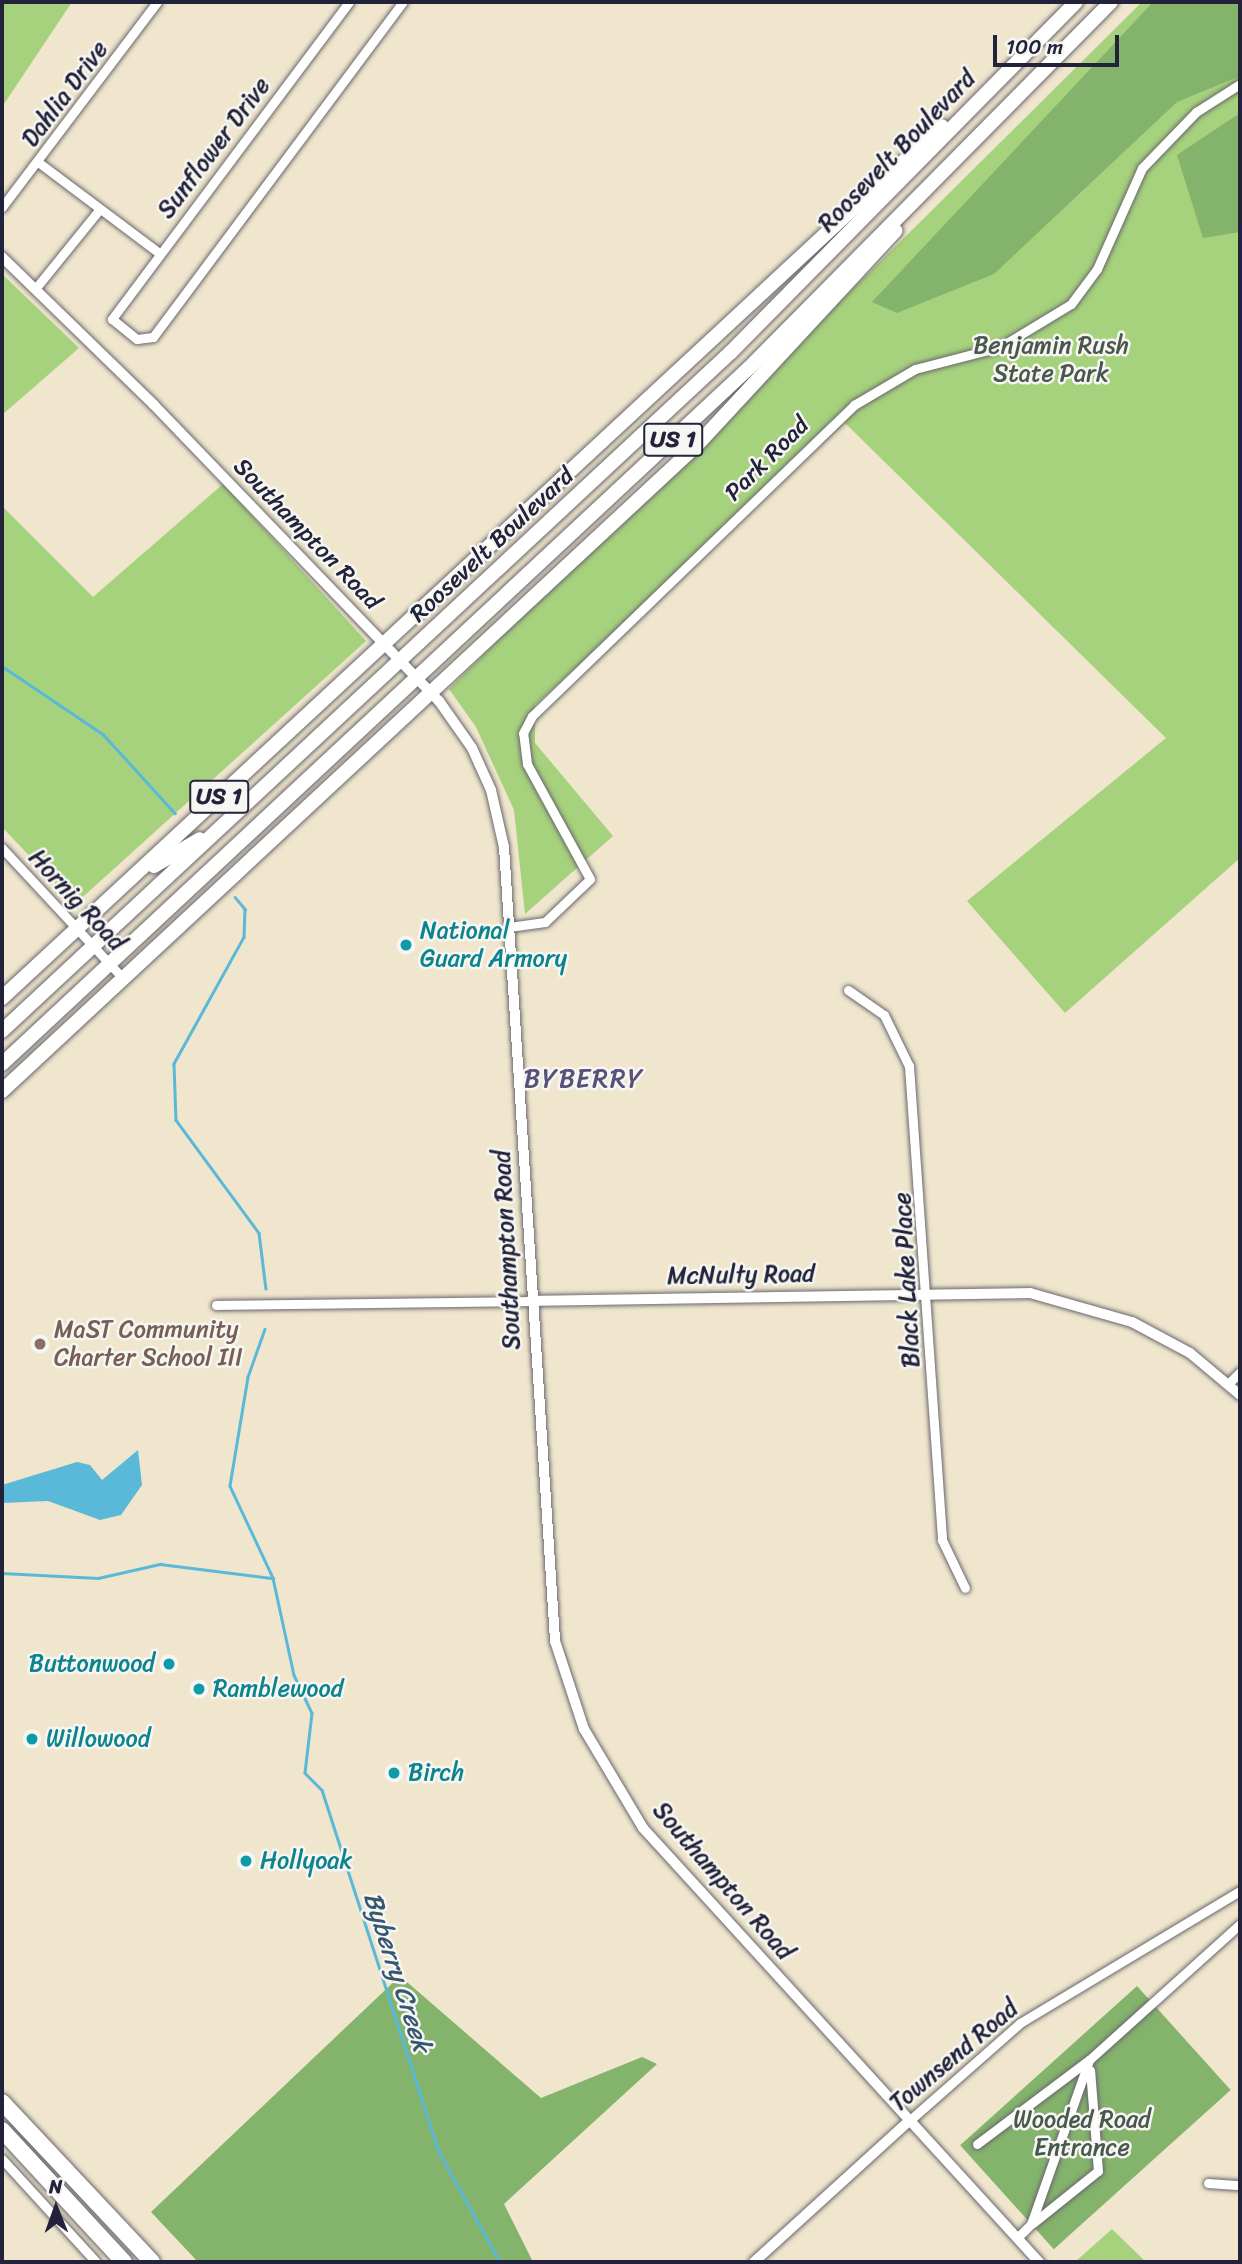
<!DOCTYPE html>
<html>
<head>
<meta charset="utf-8">
<style>
	body { margin:0 }
	#map { position:relative; width:1242px; height:2264px; overflow:hidden; background:#efe6cd; font-family:Sriracha,sans-serif }
	div>[style] { position:absolute }
	.green>* { inset:0; background:#a6d17d }
	.forest>* { inset:0; background:#84b36c; transform-origin:0 0 }
	.water>* { inset:0; background:#5ab8d8 }
	.stream>* { height:2.5px; margin:-1.25px; padding:0 1.25px; transform-origin:1.25px; border-radius:1.25px; background:#5ab8d8 }
	.roads { filter:drop-shadow(0 0 2px #6a676e) drop-shadow(0 0 2px #6a676e) }
	.minor>* { height:9px; margin:-4.5px; padding:0 4.5px; transform-origin:4.5px; border-radius:4.5px; background:#fff }
	.tertiary>* { height:10px; margin:-5px; padding:0 5px; transform-origin:5px; border-radius:5px; background:#fff }
	.trunk>* { height:14px; margin:-7px; padding:0 7px; transform-origin:7px; border-radius:7px; background:#fff }
	.motorway>* { height:16px; margin:-8px; padding:0 8px; transform-origin:8px; border-radius:8px; background:#fff }
	.dots>* { width:19px; height:19px; translate:-50% -50%; box-sizing:border-box; border:4px solid #f6f6f2; border-radius:50% }
	span { translate:-50% -50%; white-space:nowrap; text-align:center; line-height:1.15; -webkit-text-stroke:5px #f6f6f2; paint-order:stroke }
	.shield-label span { padding:2px 5px; background:#f6f6f2; border:2px solid; border-radius:5px; -webkit-text-stroke-width:0 }
	.shield-label { font-size:23px; color:#22223b; font-weight:700 }
	.street-label { font-size:24px; color:#22223b }
	.park-label { font-size:24px; color:#4a574f }
	.culture-label { font-size:24px; color:#0d838f }
	.left { translate:0 -50%; text-align:left }
	.right { translate:-100% -50%; text-align:right }
	.education-label { font-size:24px; color:#785e54 }
	.neighbourhood-label { font-size:26px; color:#58527a; letter-spacing:2px }
	.water-label { font-size:26px; color:#365672; font-style:italic }
	.frame { position:absolute; inset:0; border:4px solid #22223b; pointer-events:none }
	.north { position:absolute; left:21px; top:2173px; width:70px; height:70px; -webkit-text-stroke:5px #f6f6f2; paint-order:stroke; rotate:359deg; font-size:19px; font-weight:700; line-height:28px; text-align:center; color:#22223b }
	.north::after { content:''; display:block; margin:auto; width:24px; height:32px; background:#22223b; clip-path:polygon(50% 0,100% 100%,50% 72%,0 100%) }
	.scale { position:absolute; left:993px; top:35px; width:126px; height:32px; box-sizing:border-box; border:4px solid #22223b; border-top:0; padding-left:9px; font-size:21px; line-height:24px; white-space:nowrap; color:#22223b; -webkit-text-stroke:5px #f6f6f2; paint-order:stroke }
</style>
</head>
<body>
<div id="map">
	<div class="green">
		<div style="clip-path:polygon(2px 2px,72px 2px,2px 107px)"></div>
		<div style="clip-path:polygon(1142px 2px,1240px 2px,1240px 858px,1065px 1013px,967px 901px,1166px 738px,845px 423px,535px 705px,535px 743px,613px 836px,525px 914px,514px 810px,476px 727px,449px 689px)"></div>
		<div style="clip-path:polygon(2px 274px,79px 348px,2px 415px)"></div>
		<div style="clip-path:polygon(223px 484px,366px 641px,75px 904px,2px 827px,2px 506px,93px 597px)"></div>
		<div style="clip-path:polygon(1112px 2229px,1146px 2262px,1075px 2262px)"></div>
	</div>
	<div class="forest">
		<div style="clip-path:polygon(1153px 2px,1240px 2px,1240px 76px,1177px 102px,994px 274px,897px 313px,872px 302px)"></div>
		<div style="clip-path:polygon(1240px 113px,1240px 232px,1203px 238px,1177px 155px)"></div>
		<div style="clip-path:polygon(400px 1976px,541px 2098px,642px 2057px,657px 2064px,504px 2204px,533px 2262px,198px 2262px,151px 2212px)"></div>
		<div style="left:1137px;top:1986px;width:140px;height:238px;rotate:48deg"></div>
	</div>
	<div class="water">
		<div style="clip-path:polygon(138px 1450px,142px 1485px,121px 1515px,100px 1520px,48px 1501px,2px 1503px,2px 1485px,77px 1462px,90px 1465px,102px 1480px)"></div>
	</div>
	<div class="stream">
		<div style="left:2px;top:666px;width:122px;rotate:34deg"></div>
		<div style="left:103px;top:734px;width:107px;rotate:47.7deg"></div>
		<div style="left:235px;top:897px;width:16px;rotate:50deg"></div>
		<div style="left:245px;top:909px;width:28px;rotate:92deg"></div>
		<div style="left:244px;top:937px;width:145px;rotate:118.9deg"></div>
		<div style="left:174px;top:1064px;width:56px;rotate:88deg"></div>
		<div style="left:176px;top:1120px;width:140px;rotate:53.7deg"></div>
		<div style="left:259px;top:1233px;width:56px;rotate:82.9deg"></div>
		<div style="left:265px;top:1329px;width:51px;rotate:109.5deg"></div>
		<div style="left:248px;top:1377px;width:110px;rotate:99.4deg"></div>
		<div style="left:230px;top:1486px;width:102px;rotate:64.9deg"></div>
		<div style="left:273px;top:1578px;width:99px;rotate:77.8deg"></div>
		<div style="left:294px;top:1675px;width:42px;rotate:64.7deg"></div>
		<div style="left:312px;top:1713px;width:60px;rotate:96.7deg"></div>
		<div style="left:305px;top:1773px;width:24px;rotate:45deg"></div>
		<div style="left:322px;top:1790px;width:378px;rotate:72.1deg"></div>
		<div style="left:438px;top:2150px;width:128px;rotate:61deg"></div>
		<div style="left:2px;top:1573px;width:96px;rotate:3deg"></div>
		<div style="left:98px;top:1578px;width:64px;rotate:-12.7deg"></div>
		<div style="left:160px;top:1564px;width:114px;rotate:7.1deg"></div>
	</div>
	<div class="roads">
		<div class="minor">
			<div style="left:349px;top:2px;width:396px;rotate:126.8deg"></div>
			<div style="left:112px;top:319px;width:32px;rotate:39deg"></div>
			<div style="left:137px;top:339px;width:16px;rotate:-7deg"></div>
			<div style="left:153px;top:337px;width:418px;rotate:-53.3deg"></div>
			<div style="left:38px;top:162px;width:150px;rotate:36.9deg"></div>
			<div style="left:2px;top:207px;width:257px;rotate:-52.9deg"></div>
			<div style="left:35px;top:289px;width:102px;rotate:-51deg"></div>
			<div style="left:2px;top:848px;width:178px;rotate:47.1deg"></div>
			<div style="left:509px;top:927px;width:36px;rotate:-8deg"></div>
			<div style="left:545px;top:922px;width:62px;rotate:-43.7deg"></div>
			<div style="left:590px;top:879px;width:131px;rotate:-118.7deg"></div>
			<div style="left:527px;top:764px;width:31px;rotate:-97deg"></div>
			<div style="left:523px;top:733px;width:19px;rotate:-62deg"></div>
			<div style="left:532px;top:716px;width:448px;rotate:-44deg"></div>
			<div style="left:854px;top:405px;width:71px;rotate:-30.5deg"></div>
			<div style="left:915px;top:369px;width:88px;rotate:-14.5deg"></div>
			<div style="left:1000px;top:347px;width:83px;rotate:-31.2deg"></div>
			<div style="left:1071px;top:304px;width:44px;rotate:-53.4deg"></div>
			<div style="left:1097px;top:269px;width:111px;rotate:-66deg"></div>
			<div style="left:1142px;top:168px;width:78px;rotate:-46deg"></div>
			<div style="left:1196px;top:112px;width:52px;rotate:-32.5deg"></div>
			<div style="left:848px;top:990px;width:44px;rotate:34.8deg"></div>
			<div style="left:884px;top:1015px;width:57px;rotate:63.9deg"></div>
			<div style="left:909px;top:1066px;width:475px;rotate:86deg"></div>
			<div style="left:942px;top:1540px;width:53px;rotate:64.4deg"></div>
			<div style="left:216px;top:1305px;width:314px;rotate:-0.7deg"></div>
			<div style="left:1228px;top:1384px;width:17px;rotate:-45deg"></div>
			<div style="left:910px;top:2120px;width:147px;rotate:-41.4deg"></div>
			<div style="left:1020px;top:2023px;width:257px;rotate:-31deg"></div>
			<div style="left:977px;top:2144px;width:140px;rotate:-36.9deg"></div>
			<div style="left:1089px;top:2060px;width:203px;rotate:-42deg"></div>
			<div style="left:2px;top:2159px;width:139px;rotate:47.6deg"></div>
			<div style="left:1208px;top:2183px;width:32px;rotate:4deg"></div>
			<div style="left:1033px;top:2223px;width:83px;rotate:-38.7deg"></div>
			<div style="left:1098px;top:2171px;width:101px;rotate:-94.5deg"></div>
			<div style="left:1017px;top:2238px;width:20px;rotate:-45deg"></div>
			<div style="left:1031px;top:2224px;width:174px;rotate:-70.5deg"></div>
		</div>
		<div class="tertiary">
			<div style="left:2px;top:257px;width:212px;rotate:44.2deg"></div>
			<div style="left:154px;top:405px;width:411px;rotate:46.1deg"></div>
			<div style="left:439px;top:701px;width:57px;rotate:54.9deg"></div>
			<div style="left:472px;top:748px;width:46px;rotate:65.7deg"></div>
			<div style="left:491px;top:790px;width:58px;rotate:77.2deg"></div>
			<div style="left:504px;top:847px;width:796px;rotate:86.32deg"></div>
			<div style="left:555px;top:1641px;width:93px;rotate:71.8deg"></div>
			<div style="left:584px;top:1729px;width:115px;rotate:59.2deg"></div>
			<div style="left:643px;top:1828px;width:588px;rotate:47.62deg"></div>
			<div style="left:530px;top:1301px;width:500px;rotate:-0.92deg"></div>
			<div style="left:1030px;top:1293px;width:106px;rotate:15.9deg"></div>
			<div style="left:1132px;top:1322px;width:66px;rotate:28.1deg"></div>
			<div style="left:1190px;top:1353px;width:65px;rotate:40deg"></div>
			<div style="left:754px;top:2262px;width:211px;rotate:-42.3deg"></div>
		</div>
		<div class="trunk">
			<div style="left:154px;top:866px;width:53px;rotate:-30.4deg"></div>
			<div style="left:2px;top:998px;width:1282px;rotate:-42.85deg"></div>
			<div style="left:2px;top:1031px;width:996px;rotate:-42.97deg"></div>
			<div style="left:731px;top:352px;width:491px;rotate:-45.4deg"></div>
			<div style="left:2px;top:1064px;width:1021px;rotate:-42.98deg"></div>
			<div style="left:749px;top:368px;width:515px;rotate:-45.31deg"></div>
			<div style="left:2px;top:1091px;width:949px;rotate:-42.91deg"></div>
			<div style="left:697px;top:445px;width:292px;rotate:-47.2deg"></div>
		</div>
		<div class="motorway">
			<div style="left:2px;top:2102px;width:219px;rotate:46.8deg"></div>
			<div style="left:2px;top:2130px;width:180px;rotate:47.3deg"></div>
		</div>
	</div>
	<div class="dots">
		<div style="left:406px;top:945px;background:#0f9aa8"></div>
		<div style="left:40px;top:1344px;background:#8d6e63"></div>
		<div style="left:169px;top:1664px;background:#0f9aa8"></div>
		<div style="left:199px;top:1689px;background:#0f9aa8"></div>
		<div style="left:32px;top:1739px;background:#0f9aa8"></div>
		<div style="left:394px;top:1773px;background:#0f9aa8"></div>
		<div style="left:246px;top:1861px;background:#0f9aa8"></div>
	</div>
	<div class="shield-label">
		<span style="left:673px;top:440px">US 1</span>
		<span style="left:219px;top:797px">US 1</span>
	</div>
	<div class="street-label">
		<span style="left:65px;top:94px;rotate:-53deg">Dahlia Drive</span>
		<span style="left:214px;top:148px;rotate:-53deg">Sunflower Drive</span>
		<span style="left:897px;top:151px;rotate:-46deg">Roosevelt Boulevard</span>
		<span style="left:767px;top:459px;rotate:-45deg">Park Road</span>
		<span style="left:307px;top:534px;rotate:46deg">Southampton Road</span>
		<span style="left:492px;top:545px;rotate:-43deg">Roosevelt Boulevard</span>
		<span style="left:77px;top:900px;rotate:47deg">Hornig Road</span>
		<span style="left:507px;top:1250px;rotate:-93deg">Southampton Road</span>
		<span style="left:741px;top:1275px;rotate:-1deg">McNulty Road</span>
		<span style="left:907px;top:1280px;rotate:-93deg">Black Lake Place</span>
		<span style="left:723px;top:1881px;rotate:49deg">Southampton Road</span>
		<span style="left:954px;top:2056px;rotate:-40deg">Townsend Road</span>
	</div>
	<div class="park-label">
		<span style="left:1051px;top:360px">Benjamin Rush<br>State Park</span>
		<span style="left:1082px;top:2134px">Wooded Road<br>Entrance</span>
	</div>
	<div class="culture-label">
		<span class="left" style="left:420px;top:945px">National<br>Guard Armory</span>
		<span class="right" style="left:155px;top:1664px">Buttonwood</span>
		<span class="left" style="left:213px;top:1689px">Ramblewood</span>
		<span class="left" style="left:46px;top:1739px">Willowood</span>
		<span class="left" style="left:408px;top:1773px">Birch</span>
		<span class="left" style="left:260px;top:1861px">Hollyoak</span>
	</div>
	<div class="education-label">
		<span class="left" style="left:54px;top:1344px">MaST Community<br>Charter School III</span>
	</div>
	<div class="neighbourhood-label">
		<span style="left:584px;top:1079px">BYBERRY</span>
	</div>
	<div class="water-label">
		<span style="left:397px;top:1972px;rotate:72deg">Byberry Creek</span>
	</div>
	<div class="frame"></div>
	<div class="north">N</div>
	<div class="scale">100 m</div>
</div>
</body>
</html>
